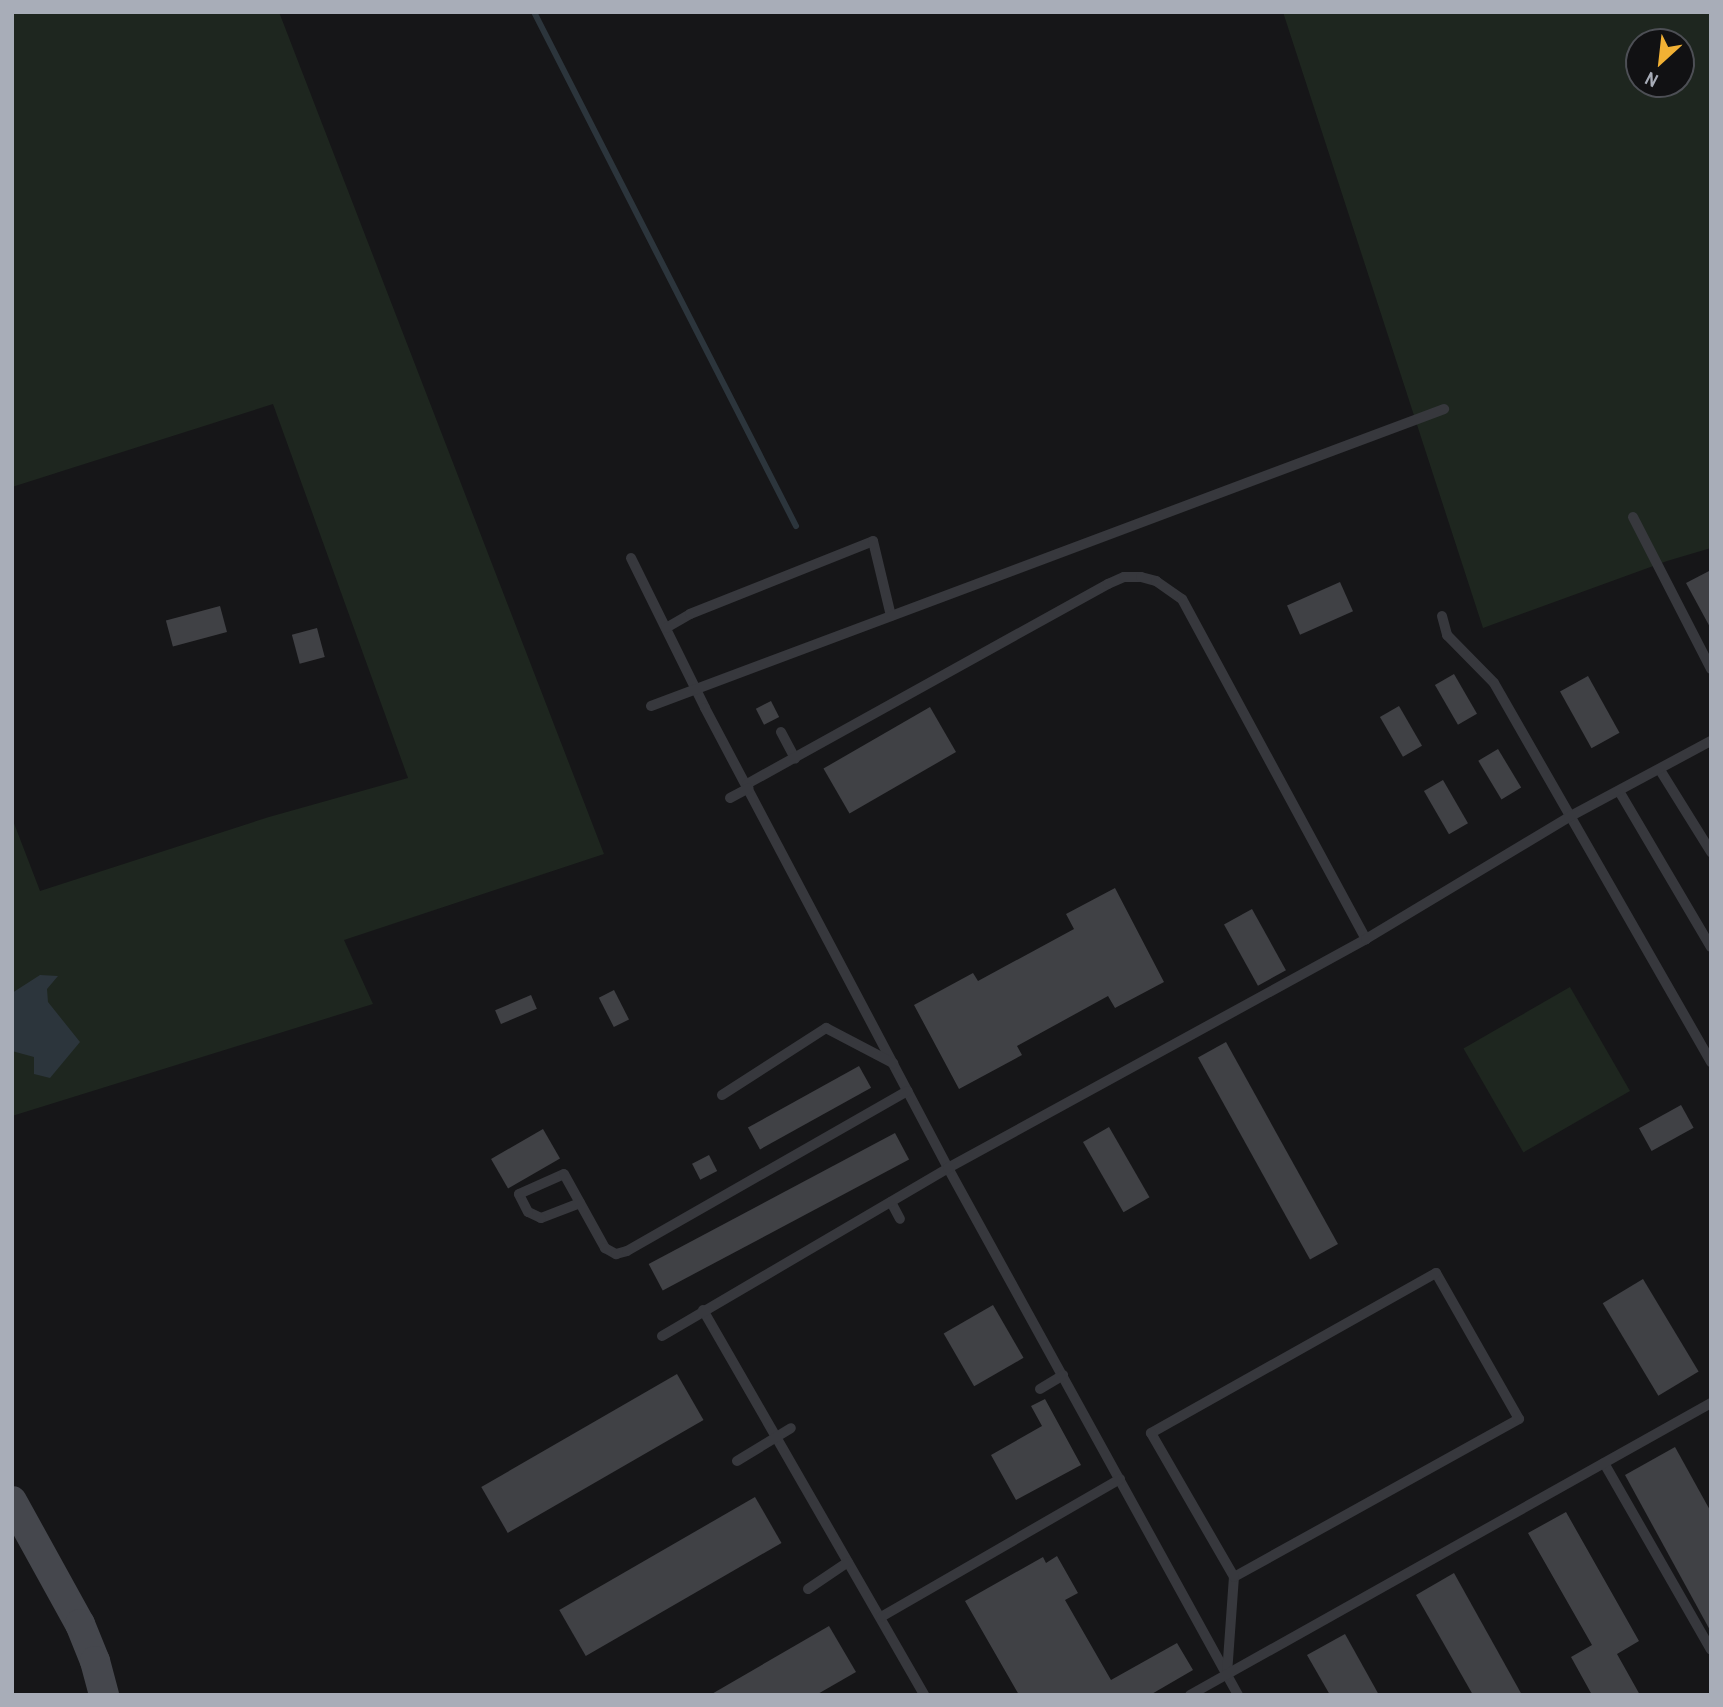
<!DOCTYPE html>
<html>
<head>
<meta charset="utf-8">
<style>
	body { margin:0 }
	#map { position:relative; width:1723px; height:1707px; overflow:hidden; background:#161618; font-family:"Archivo Narrow",sans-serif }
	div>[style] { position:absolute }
	.green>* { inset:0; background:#1e261f; transform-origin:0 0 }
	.water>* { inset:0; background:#2c353c }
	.stream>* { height:6px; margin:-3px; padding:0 3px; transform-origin:3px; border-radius:3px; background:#2c353c }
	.building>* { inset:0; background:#404145; transform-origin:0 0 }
	.lane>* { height:10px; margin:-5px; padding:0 5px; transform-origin:5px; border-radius:5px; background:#37383d }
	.secondary>* { height:30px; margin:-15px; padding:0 15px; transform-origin:15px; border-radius:15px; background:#45474d }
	span { translate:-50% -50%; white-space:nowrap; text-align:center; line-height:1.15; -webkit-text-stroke:6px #111113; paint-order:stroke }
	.frame { position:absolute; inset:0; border:14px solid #a8adb8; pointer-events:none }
	.north { position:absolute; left:1625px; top:28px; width:70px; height:70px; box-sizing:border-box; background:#111113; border:2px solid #4d4f55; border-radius:50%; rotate:207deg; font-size:19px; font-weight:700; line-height:28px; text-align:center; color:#a8adb8 }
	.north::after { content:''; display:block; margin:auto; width:24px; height:32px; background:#f2b134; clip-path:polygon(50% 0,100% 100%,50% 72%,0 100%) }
</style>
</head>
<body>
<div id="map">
	<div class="green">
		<div style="clip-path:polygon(12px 12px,279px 12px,604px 854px,344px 940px,373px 1004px,12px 1116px,12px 818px,40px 891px,269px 817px,408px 778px,273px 404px,12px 487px)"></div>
		<div style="clip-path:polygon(evenodd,1283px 12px,1711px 12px,1711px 548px,1667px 561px,1483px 628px,1283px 12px,1639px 42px,1681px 42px,1681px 84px,1639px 84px,1639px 42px)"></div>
		<div style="left:1570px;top:987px;width:120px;height:123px;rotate:60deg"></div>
	</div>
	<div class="water">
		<div style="clip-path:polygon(40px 975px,58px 976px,47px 989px,48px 1002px,80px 1042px,50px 1078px,34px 1074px,34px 1057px,12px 1051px,12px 993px)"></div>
	</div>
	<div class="stream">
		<div style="left:534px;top:12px;width:577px;rotate:62.99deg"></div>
	</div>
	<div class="building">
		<div style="clip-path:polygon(1711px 570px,1711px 629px,1686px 583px)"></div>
		<div style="left:1340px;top:582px;width:32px;height:58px;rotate:66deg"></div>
		<div style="left:220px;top:606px;width:27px;height:56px;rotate:75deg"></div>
		<div style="left:317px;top:628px;width:30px;height:26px;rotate:75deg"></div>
		<div style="left:1454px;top:674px;width:46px;height:22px;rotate:60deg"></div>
		<div style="left:1588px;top:676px;width:65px;height:32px;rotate:61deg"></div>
		<div style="left:771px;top:701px;width:18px;height:17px;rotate:63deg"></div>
		<div style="left:1399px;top:706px;width:46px;height:22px;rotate:60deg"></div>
		<div style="left:930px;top:707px;width:52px;height:123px;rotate:60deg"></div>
		<div style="left:1498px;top:749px;width:45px;height:23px;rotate:59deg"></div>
		<div style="left:1443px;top:780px;width:50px;height:22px;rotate:60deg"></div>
		<div style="clip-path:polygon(1115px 888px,1164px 982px,1115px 1008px,1108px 996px,1017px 1046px,1022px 1055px,959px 1089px,914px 1005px,973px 973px,978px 981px,1074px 929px,1066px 914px)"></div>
		<div style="left:1252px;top:909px;width:70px;height:32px;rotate:61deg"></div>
		<div style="left:614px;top:990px;width:33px;height:17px;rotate:63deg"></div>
		<div style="left:531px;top:995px;width:15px;height:39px;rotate:67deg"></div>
		<div style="left:1226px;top:1042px;width:231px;height:32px;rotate:61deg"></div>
		<div style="left:859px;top:1066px;width:25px;height:127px;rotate:61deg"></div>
		<div style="left:1681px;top:1105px;width:26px;height:48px;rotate:61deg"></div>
		<div style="left:1109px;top:1127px;width:81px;height:30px;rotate:60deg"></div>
		<div style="left:543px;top:1129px;width:34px;height:60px;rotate:60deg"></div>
		<div style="left:895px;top:1133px;width:30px;height:279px;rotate:62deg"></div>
		<div style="left:709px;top:1155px;width:18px;height:19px;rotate:63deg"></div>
		<div style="left:1643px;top:1279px;width:108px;height:47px;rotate:59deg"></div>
		<div style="left:993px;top:1305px;width:61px;height:57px;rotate:60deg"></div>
		<div style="left:677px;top:1374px;width:53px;height:226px;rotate:60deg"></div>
		<div style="clip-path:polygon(1045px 1399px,1081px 1465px,1016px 1500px,991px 1455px,1042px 1426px,1031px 1406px)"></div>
		<div style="clip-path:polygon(1675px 1447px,1711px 1512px,1711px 1632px,1625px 1475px)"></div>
		<div style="left:755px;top:1497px;width:53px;height:226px;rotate:60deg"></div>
		<div style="clip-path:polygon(1566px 1512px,1639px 1641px,1617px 1654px,1640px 1695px,1592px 1695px,1571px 1657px,1592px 1645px,1528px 1533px)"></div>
		<div style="clip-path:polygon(1057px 1556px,1078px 1593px,1065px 1600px,1111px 1680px,1177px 1643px,1193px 1670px,1150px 1695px,1019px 1695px,965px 1601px,1043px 1557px,1046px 1563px)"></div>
		<div style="clip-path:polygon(1454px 1573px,1522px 1695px,1473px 1695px,1416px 1595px)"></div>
		<div style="clip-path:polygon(829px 1626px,856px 1672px,816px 1695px,710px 1695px)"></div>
		<div style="clip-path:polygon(1345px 1634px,1379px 1695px,1330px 1695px,1307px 1655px)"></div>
	</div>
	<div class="lane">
		<div style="left:1633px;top:517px;width:171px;rotate:62.8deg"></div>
		<div style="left:631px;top:558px;width:167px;rotate:63.7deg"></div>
		<div style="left:705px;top:708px;width:520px;rotate:62.15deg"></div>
		<div style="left:948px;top:1168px;width:602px;rotate:61.18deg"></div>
		<div style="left:1442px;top:616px;width:20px;rotate:75deg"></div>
		<div style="left:1447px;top:635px;width:67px;rotate:45.6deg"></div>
		<div style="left:1494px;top:683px;width:437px;rotate:60.2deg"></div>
		<div style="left:666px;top:628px;width:28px;rotate:-30deg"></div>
		<div style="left:690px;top:614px;width:197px;rotate:-21.7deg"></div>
		<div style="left:873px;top:541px;width:77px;rotate:76.5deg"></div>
		<div style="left:651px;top:706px;width:847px;rotate:-20.53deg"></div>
		<div style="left:781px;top:732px;width:30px;rotate:62deg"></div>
		<div style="left:1660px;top:770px;width:97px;rotate:58.1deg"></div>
		<div style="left:747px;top:784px;width:413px;rotate:-29deg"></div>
		<div style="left:1108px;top:584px;width:17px;rotate:-24deg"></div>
		<div style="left:1124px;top:577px;width:17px"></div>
		<div style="left:1141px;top:577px;width:16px;rotate:15deg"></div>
		<div style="left:1156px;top:581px;width:32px;rotate:35deg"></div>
		<div style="left:1182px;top:599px;width:387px;rotate:61.6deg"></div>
		<div style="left:1619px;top:791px;width:181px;rotate:59.5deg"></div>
		<div style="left:730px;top:798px;width:21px;rotate:-28deg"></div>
		<div style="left:722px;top:1095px;width:124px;rotate:-32.8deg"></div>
		<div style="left:826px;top:1028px;width:76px;rotate:27.6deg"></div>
		<div style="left:891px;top:1202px;width:19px;rotate:62deg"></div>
		<div style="left:580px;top:1203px;width:42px;rotate:159deg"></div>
		<div style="left:541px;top:1218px;width:14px;rotate:-155deg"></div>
		<div style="left:528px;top:1212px;width:20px;rotate:-117deg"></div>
		<div style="left:519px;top:1194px;width:49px;rotate:-24deg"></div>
		<div style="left:564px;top:1174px;width:85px;rotate:61deg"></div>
		<div style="left:605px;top:1248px;width:13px;rotate:29deg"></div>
		<div style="left:616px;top:1254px;width:11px;rotate:-15deg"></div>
		<div style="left:627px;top:1251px;width:323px;rotate:-29.7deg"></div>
		<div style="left:703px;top:1310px;width:444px;rotate:60.1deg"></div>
		<div style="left:662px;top:1336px;width:332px;rotate:-30.4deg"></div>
		<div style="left:948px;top:1168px;width:477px;rotate:-28.7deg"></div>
		<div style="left:1366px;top:939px;width:237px;rotate:-31deg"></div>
		<div style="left:1569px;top:817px;width:161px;rotate:-28.2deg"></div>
		<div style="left:1040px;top:1389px;width:27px;rotate:-31deg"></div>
		<div style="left:737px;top:1461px;width:63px;rotate:-31.4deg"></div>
		<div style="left:1604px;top:1463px;width:215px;rotate:60.2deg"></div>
		<div style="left:808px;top:1589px;width:48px;rotate:-34deg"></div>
		<div style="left:881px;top:1617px;width:276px;rotate:-30deg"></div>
		<div style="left:1227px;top:1674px;width:97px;rotate:-85.9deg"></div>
		<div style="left:1234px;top:1577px;width:326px;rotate:-29deg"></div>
		<div style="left:1519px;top:1419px;width:168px;rotate:-119.6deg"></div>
		<div style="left:1436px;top:1273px;width:327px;rotate:150.7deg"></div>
		<div style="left:1151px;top:1433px;width:166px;rotate:60deg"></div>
		<div style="left:1190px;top:1695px;width:597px;rotate:-29.27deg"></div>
	</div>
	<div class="secondary">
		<div style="left:12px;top:1501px;width:141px;rotate:61.1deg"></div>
		<div style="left:80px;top:1624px;width:40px;rotate:68deg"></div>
		<div style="left:95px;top:1661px;width:35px;rotate:75deg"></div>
	</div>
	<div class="frame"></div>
	<div class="north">N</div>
</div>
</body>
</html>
